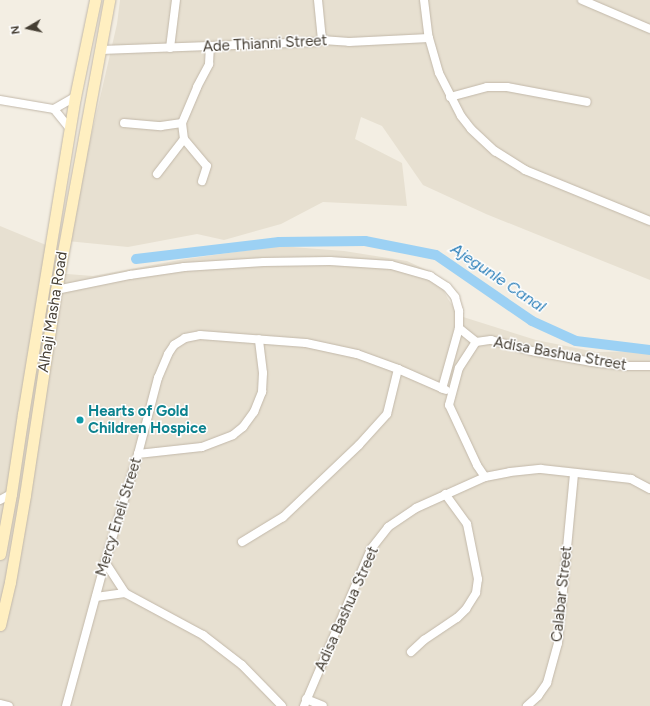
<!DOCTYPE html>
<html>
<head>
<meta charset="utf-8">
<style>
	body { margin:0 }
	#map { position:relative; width:650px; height:706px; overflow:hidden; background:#f3eee3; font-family:Figtree,sans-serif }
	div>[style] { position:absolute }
	.residential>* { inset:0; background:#e7e0d1 }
	.canal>* { height:10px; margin:-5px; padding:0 5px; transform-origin:5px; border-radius:5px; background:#9cd1f4 }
	.roads { filter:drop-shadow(0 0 1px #c2b8a9) drop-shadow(0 0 1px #c2b8a9) }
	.street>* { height:8px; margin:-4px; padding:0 4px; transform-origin:4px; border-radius:4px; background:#fff }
	.secondary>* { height:11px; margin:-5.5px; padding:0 5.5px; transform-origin:5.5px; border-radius:5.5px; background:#ffefc1 }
	.dots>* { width:11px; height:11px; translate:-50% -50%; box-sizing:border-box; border:2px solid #fff; border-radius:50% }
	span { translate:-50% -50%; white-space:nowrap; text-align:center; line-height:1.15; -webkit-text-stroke:3px #fff; paint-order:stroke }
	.street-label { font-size:15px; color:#453e33 }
	.culture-label { font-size:15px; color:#0d838f; font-weight:700 }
	.left { translate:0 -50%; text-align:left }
	.water-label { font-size:16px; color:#277cb6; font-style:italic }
	.north { position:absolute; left:8px; top:8px; width:40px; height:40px; -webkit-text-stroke:3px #fff; paint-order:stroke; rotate:261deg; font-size:11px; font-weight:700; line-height:16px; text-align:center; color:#453e33 }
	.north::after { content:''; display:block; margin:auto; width:14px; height:18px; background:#453e33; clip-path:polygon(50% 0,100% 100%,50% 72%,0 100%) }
</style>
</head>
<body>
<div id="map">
	<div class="residential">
		<div style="clip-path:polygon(120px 0,650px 0,650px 280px,486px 214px,423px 185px,382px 126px,361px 117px,355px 139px,402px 163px,407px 206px,323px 202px,281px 224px,224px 240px,197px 234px,128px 247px,67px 241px,117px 24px)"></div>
		<div style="clip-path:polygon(0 226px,58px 250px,54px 273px,93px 276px,185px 259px,279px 246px,344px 251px,407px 261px,435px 274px,448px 299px,460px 316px,536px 340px,596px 352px,650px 351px,650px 706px,0 706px)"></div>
	</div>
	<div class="canal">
		<div style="left:136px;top:259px;width:144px;rotate:-6.8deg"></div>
		<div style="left:279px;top:242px;width:86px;rotate:-0.7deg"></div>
		<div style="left:365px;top:241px;width:72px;rotate:11.2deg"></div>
		<div style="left:436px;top:255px;width:116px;rotate:34.5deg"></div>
		<div style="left:532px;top:321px;width:48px;rotate:24.4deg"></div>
		<div style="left:576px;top:341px;width:75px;rotate:6.9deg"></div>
	</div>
	<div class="roads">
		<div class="street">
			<div style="left:318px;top:0;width:40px;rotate:84.3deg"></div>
			<div style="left:424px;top:0;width:38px;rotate:83deg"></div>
			<div style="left:429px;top:38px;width:36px;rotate:74deg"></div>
			<div style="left:439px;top:73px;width:48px;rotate:62.9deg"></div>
			<div style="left:461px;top:116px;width:16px;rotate:52deg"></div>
			<div style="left:471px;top:129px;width:33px;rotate:43deg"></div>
			<div style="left:495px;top:151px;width:36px;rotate:32deg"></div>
			<div style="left:525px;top:170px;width:135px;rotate:22.2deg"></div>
			<div style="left:582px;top:0;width:74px;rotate:23.1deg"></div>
			<div style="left:170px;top:48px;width:48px;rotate:-82.9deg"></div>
			<div style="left:101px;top:50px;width:216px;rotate:-2.1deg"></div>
			<div style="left:317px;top:42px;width:5px;rotate:-22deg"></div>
			<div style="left:322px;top:40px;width:27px;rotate:4deg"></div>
			<div style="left:349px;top:42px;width:80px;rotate:-2.9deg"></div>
			<div style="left:450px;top:97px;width:38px;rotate:-15deg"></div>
			<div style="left:487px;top:87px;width:20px"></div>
			<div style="left:507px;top:87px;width:81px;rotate:10.6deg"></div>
			<div style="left:0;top:100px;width:55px;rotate:9.5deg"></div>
			<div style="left:54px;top:109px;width:24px;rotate:-30deg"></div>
			<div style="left:54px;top:109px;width:26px;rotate:51deg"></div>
			<div style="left:124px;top:123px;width:37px;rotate:5deg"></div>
			<div style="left:161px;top:126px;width:21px;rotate:-8deg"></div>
			<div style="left:182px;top:123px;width:39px;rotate:-67deg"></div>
			<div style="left:197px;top:87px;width:26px;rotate:-62deg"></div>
			<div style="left:209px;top:64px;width:17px;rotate:-87deg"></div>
			<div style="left:182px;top:123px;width:16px;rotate:83deg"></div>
			<div style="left:184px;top:139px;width:35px;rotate:50deg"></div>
			<div style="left:207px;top:166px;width:16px;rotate:108deg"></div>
			<div style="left:157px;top:174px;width:44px;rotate:-52.4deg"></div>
			<div style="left:56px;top:290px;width:76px;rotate:-11.5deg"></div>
			<div style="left:130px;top:275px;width:55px;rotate:-8.4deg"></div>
			<div style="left:184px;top:267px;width:80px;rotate:-3.6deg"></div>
			<div style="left:264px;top:262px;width:66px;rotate:-0.9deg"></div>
			<div style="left:330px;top:261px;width:61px;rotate:3.8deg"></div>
			<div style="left:391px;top:265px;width:41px;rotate:15.8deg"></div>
			<div style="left:430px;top:276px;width:20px;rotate:33deg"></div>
			<div style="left:447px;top:287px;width:13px;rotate:51deg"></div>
			<div style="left:455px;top:297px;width:15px;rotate:74deg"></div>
			<div style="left:459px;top:311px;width:17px;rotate:90deg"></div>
			<div style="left:459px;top:328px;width:63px;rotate:105.6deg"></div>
			<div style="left:459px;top:328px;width:22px;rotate:39deg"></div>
			<div style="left:398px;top:369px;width:52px;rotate:23.6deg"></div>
			<div style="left:138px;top:454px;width:64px;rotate:-6.2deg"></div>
			<div style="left:202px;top:447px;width:33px;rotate:-21deg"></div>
			<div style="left:233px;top:435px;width:13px;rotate:-39deg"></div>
			<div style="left:243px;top:427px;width:19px;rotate:-54deg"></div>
			<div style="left:254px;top:412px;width:22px;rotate:-68deg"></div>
			<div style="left:262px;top:392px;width:19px;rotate:-87deg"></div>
			<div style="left:263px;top:373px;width:34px;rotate:-97deg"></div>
			<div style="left:485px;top:477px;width:14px;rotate:-124deg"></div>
			<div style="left:477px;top:465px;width:66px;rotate:-115deg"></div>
			<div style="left:449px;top:405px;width:38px;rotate:-75deg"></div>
			<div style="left:459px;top:368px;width:31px;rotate:-57deg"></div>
			<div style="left:476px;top:342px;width:15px;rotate:-8deg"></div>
			<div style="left:491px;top:340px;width:42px;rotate:15deg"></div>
			<div style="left:532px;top:351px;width:61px;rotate:10.4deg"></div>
			<div style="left:592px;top:362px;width:34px;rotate:7deg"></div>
			<div style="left:626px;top:366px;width:24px"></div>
			<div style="left:0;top:500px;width:13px;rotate:-29deg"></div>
			<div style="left:105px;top:562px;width:37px;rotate:57deg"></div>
			<div style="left:125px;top:593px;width:89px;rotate:28.3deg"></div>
			<div style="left:203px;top:635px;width:49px;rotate:37.6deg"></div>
			<div style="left:242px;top:665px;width:57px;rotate:45.7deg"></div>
			<div style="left:96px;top:597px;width:29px;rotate:-8deg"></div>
			<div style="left:411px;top:652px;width:18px;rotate:-43deg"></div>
			<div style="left:424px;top:640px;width:40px;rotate:-34deg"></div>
			<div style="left:457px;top:618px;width:13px;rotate:-45deg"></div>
			<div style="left:466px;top:609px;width:19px;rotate:-58deg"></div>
			<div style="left:476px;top:593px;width:14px;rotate:-82deg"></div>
			<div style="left:478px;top:579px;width:56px;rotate:-101.3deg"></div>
			<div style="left:467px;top:524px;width:37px;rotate:-126deg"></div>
			<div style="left:306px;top:699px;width:18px;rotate:22deg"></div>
			<div style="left:0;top:704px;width:9px;rotate:13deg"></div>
			<div style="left:66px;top:706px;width:149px;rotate:-74.8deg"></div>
			<div style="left:105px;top:562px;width:113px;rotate:-73deg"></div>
			<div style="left:138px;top:454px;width:79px;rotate:-75.3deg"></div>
			<div style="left:158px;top:378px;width:26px;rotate:-67deg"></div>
			<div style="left:168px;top:354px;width:11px;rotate:-56deg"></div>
			<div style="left:174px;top:345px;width:13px;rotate:-32deg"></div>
			<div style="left:185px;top:338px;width:15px;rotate:-11deg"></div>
			<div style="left:200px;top:335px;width:106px;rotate:4.3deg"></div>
			<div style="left:306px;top:343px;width:52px;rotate:12.2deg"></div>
			<div style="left:357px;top:354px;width:44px;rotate:20.1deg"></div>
			<div style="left:398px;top:369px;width:46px;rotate:103.7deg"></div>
			<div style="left:387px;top:414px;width:42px;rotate:132.1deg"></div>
			<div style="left:359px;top:445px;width:105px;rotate:136.5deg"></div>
			<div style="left:283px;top:517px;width:48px;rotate:148.6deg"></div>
			<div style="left:304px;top:706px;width:171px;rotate:-66.9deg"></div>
			<div style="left:371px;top:549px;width:28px;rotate:-52deg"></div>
			<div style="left:388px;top:527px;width:34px;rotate:-34deg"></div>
			<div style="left:416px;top:508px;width:76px;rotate:-24.2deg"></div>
			<div style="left:485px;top:477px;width:25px;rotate:-11deg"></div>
			<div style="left:510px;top:472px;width:31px;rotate:-6deg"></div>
			<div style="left:541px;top:469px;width:91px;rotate:6.3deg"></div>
			<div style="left:631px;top:479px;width:21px;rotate:28deg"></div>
			<div style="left:527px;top:706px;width:15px;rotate:-42deg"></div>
			<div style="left:538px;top:696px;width:16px;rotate:-55deg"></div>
			<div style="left:547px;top:683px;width:41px;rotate:-74.6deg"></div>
			<div style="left:558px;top:643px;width:170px;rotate:-84.6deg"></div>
		</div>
		<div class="secondary">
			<div style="left:0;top:554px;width:61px;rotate:-79.6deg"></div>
			<div style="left:11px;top:494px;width:81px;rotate:-81.5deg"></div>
			<div style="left:23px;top:414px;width:321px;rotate:-80.7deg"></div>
			<div style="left:75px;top:97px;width:99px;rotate:-78.3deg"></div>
			<div style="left:0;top:625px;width:44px;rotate:-76.9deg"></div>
			<div style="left:10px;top:582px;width:88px;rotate:-80.2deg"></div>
			<div style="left:25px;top:495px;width:207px;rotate:-81.4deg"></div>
			<div style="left:56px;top:290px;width:295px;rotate:-79.6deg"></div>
		</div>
	</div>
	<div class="dots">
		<div style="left:80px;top:420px;background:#0f9aa8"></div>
	</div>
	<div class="street-label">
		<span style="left:265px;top:44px;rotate:-3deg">Ade Thianni Street</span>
		<span style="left:53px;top:312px;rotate:-81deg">Alhaji Masha Road</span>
		<span style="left:560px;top:354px;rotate:10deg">Adisa Bashua Street</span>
		<span style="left:119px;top:517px;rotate:-73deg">Mercy Eneli Street</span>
		<span style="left:562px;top:594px;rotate:-84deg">Calabar Street</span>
		<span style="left:347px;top:609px;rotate:-66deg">Adisa Bashua Street</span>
	</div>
	<div class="culture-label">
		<span class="left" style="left:88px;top:420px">Hearts of Gold<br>Children Hospice</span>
	</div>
	<div class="water-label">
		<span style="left:498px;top:278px;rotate:34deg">Ajegunle Canal</span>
	</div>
	<div class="north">N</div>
</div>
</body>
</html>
